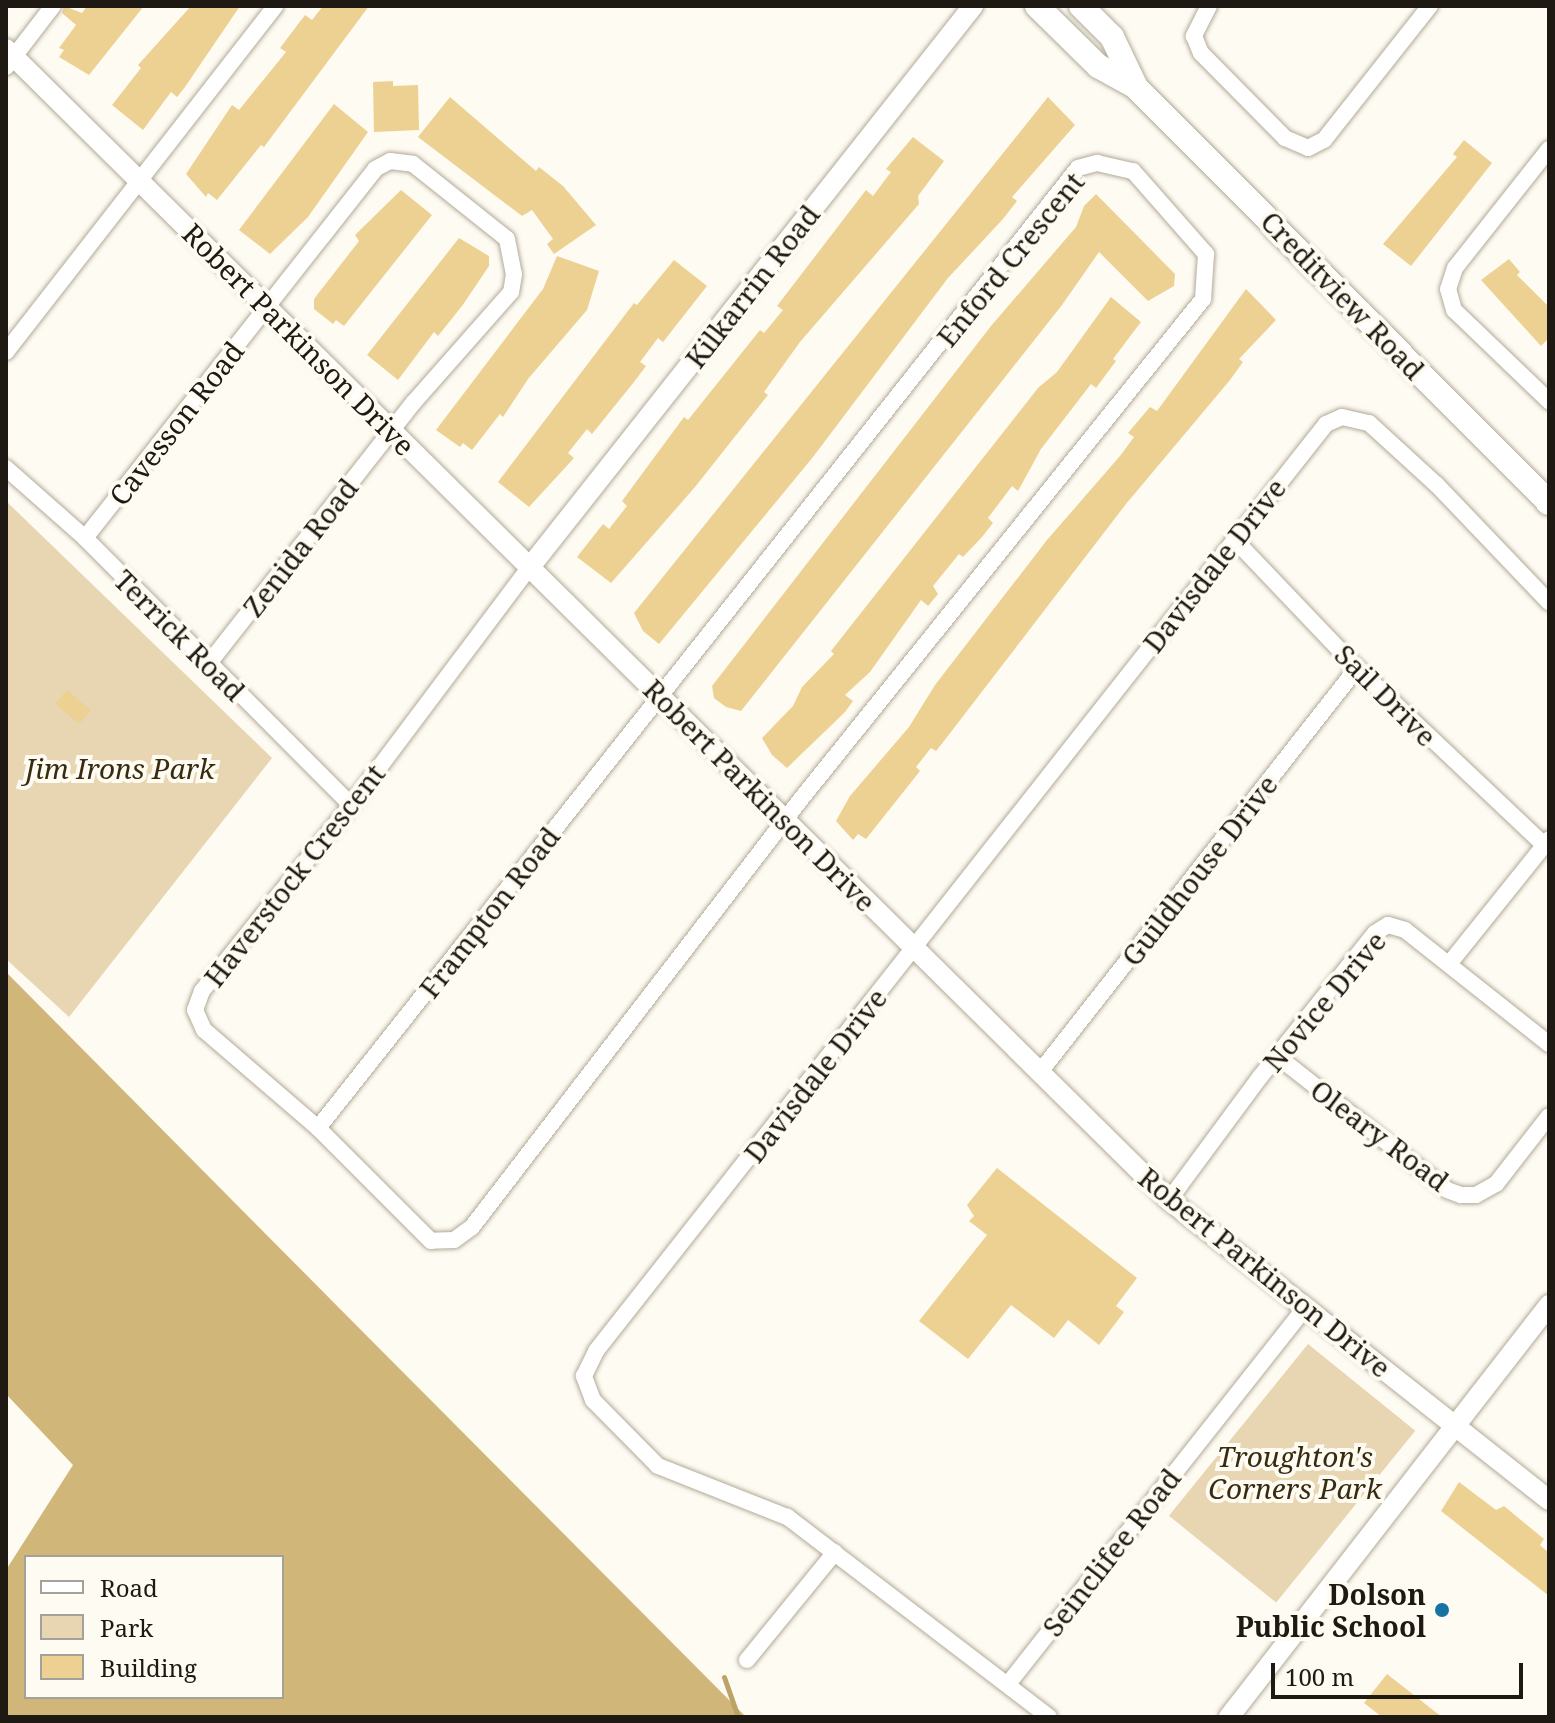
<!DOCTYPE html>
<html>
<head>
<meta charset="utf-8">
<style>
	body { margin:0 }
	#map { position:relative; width:1555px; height:1723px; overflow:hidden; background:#fefbf3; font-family:"Noto Serif",serif }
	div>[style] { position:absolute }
	.green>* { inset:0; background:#e7d6b1; transform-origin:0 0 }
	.forest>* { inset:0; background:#d1b679 }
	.stream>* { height:5px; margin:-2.5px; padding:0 2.5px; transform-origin:2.5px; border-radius:2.5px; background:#bda266 }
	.building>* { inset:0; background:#edd193; transform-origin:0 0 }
	.roads { filter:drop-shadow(0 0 2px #b2aa97) drop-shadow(0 0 2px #b2aa97) }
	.minor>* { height:16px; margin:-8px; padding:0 8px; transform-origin:8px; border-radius:8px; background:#fff }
	.tertiary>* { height:20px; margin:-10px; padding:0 10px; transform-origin:10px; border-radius:10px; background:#fff }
	.secondary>* { height:24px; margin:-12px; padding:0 12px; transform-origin:12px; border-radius:12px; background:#fff }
	.dots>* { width:22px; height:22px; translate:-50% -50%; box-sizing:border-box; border:4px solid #fefbf3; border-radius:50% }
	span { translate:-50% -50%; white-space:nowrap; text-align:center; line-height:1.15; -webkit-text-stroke:8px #fefbf3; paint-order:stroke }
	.street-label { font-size:28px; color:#1e1a13 }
	.park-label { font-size:28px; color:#372c10; font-style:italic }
	.poi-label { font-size:28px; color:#1e1a13; font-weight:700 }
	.right { translate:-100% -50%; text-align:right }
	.frame { position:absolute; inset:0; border:8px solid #1e1a13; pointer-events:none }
	.legend { position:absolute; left:24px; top:1555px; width:260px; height:144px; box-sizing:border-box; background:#fefbf3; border:2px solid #a4a199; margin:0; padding:10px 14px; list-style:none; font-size:24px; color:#1e1a13 }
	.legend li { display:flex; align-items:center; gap:16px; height:40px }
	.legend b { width:40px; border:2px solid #a4a199 }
	.scale { position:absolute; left:1271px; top:1663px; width:252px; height:36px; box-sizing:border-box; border:4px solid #1e1a13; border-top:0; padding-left:10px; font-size:24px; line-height:28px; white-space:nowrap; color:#1e1a13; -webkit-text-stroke:6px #fefbf3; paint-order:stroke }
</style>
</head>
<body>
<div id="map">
	<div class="green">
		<div style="clip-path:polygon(6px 501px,272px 758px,69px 1017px,6px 959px)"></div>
		<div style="left:1308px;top:1344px;width:138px;height:221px;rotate:39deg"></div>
	</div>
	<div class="forest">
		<div style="clip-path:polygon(evenodd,6px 972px,355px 1324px,746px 1717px,6px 1717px,6px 1570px,73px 1465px,6px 1394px,6px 972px,26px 1557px,282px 1557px,282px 1697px,26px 1697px,26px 1557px)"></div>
	</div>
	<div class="stream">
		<div style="left:724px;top:1677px;width:42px;rotate:70.7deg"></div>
	</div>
	<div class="building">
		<div style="clip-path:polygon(64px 6px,82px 13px,87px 6px,144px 6px,89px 75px,59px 57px,64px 50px,59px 48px,76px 25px,62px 13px)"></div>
		<div style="clip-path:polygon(191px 6px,240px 6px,185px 87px,177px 97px,171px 92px,143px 130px,112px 105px,141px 68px,138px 65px)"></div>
		<div style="clip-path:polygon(323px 6px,369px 6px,264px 147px,261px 145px,217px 200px,208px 193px,206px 197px,186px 174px,232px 105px,239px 110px,286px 52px,280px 48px,305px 15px,312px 20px)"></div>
		<div style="clip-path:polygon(393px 81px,393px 86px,418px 85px,419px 130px,374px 132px,373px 82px)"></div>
		<div style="clip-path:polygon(450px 97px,536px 171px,539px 167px,563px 186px,596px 225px,554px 254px,547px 244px,553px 239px,532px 210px,522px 216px,418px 137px)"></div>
		<div style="clip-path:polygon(1048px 97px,1075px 125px,1012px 197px,1017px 201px,1003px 219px,948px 278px,813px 457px,659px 644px,643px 631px,634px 613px)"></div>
		<div style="clip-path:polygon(334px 104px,368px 132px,308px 217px,270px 254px,239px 230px)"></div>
		<div style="clip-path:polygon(913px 137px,944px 161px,918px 196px,919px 204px,800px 342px,764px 392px,768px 395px,695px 487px,611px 583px,577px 557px,603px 524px,609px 529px,627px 506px,622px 501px,684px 417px,688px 420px,760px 330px,764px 333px,783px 310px,777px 306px,866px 190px,873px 196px,891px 172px,886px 169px)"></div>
		<div style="clip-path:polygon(1464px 140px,1492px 163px,1411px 266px,1383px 244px,1457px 157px,1453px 154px)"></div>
		<div style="clip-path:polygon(401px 190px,432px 215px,344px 326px,336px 320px,333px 324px,314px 309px,314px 299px,359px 241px,355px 235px)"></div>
		<div style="clip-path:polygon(1096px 194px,1175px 274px,1174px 286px,1148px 301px,1099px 252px,1062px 305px,741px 711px,726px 707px,714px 698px,712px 686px,991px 326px,1076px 227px,1084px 206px)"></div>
		<div style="clip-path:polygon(459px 238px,489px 256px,489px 266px,462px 306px,438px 336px,434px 332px,398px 380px,367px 355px)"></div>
		<div style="clip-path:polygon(557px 256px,599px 271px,587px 310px,528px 379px,503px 417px,500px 414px,472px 450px,463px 443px,460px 447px,436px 430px,543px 289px)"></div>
		<div style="clip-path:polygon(1509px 259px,1520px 272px,1517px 275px,1549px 307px,1549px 338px,1541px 346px,1481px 280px)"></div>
		<div style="clip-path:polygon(674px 260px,707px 286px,663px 342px,658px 338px,640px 362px,646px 366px,634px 382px,592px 434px,587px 429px,568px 453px,574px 458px,529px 507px,498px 482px,634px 303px,637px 305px)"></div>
		<div style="clip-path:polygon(1246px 289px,1276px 320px,1239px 359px,1243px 362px,1230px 380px,1126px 504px,944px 741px,936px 751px,931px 748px,916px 767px,920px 771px,866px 839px,858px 834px,853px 840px,836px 821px,850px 796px,909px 727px,935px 685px,1047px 540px,1120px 456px,1134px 437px,1128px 433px,1150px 407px,1157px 411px)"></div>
		<div style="clip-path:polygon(1111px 297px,1141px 322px,1113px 359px,1116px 361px,1096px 388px,1091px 384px,1041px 449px,1018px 491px,1012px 486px,988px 518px,993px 523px,982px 537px,963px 557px,959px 554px,933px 586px,938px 594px,928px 606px,921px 600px,870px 672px,845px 695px,853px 701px,845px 712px,787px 768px,772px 755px,762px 738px,793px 706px,802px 687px,834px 654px,831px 651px,1038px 388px,1057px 372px)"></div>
		<div style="left:67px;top:690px;width:31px;height:18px;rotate:40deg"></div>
		<div style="clip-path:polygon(997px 1168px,1137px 1278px,1116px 1306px,1124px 1312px,1099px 1345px,1068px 1320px,1054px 1338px,1011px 1305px,968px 1359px,919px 1321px,987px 1235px,969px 1221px,974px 1216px,967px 1205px)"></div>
		<div style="clip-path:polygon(1459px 1482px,1496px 1510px,1504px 1506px,1544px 1539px,1540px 1545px,1549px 1553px,1549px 1596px,1441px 1511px)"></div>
		<div style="clip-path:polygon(1387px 1674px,1442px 1717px,1382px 1717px,1364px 1703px)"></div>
	</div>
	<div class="roads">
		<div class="minor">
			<div style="left:1209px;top:6px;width:34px;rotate:117deg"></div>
			<div style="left:1194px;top:36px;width:18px;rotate:68deg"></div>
			<div style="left:1201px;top:53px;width:120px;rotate:45.3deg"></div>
			<div style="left:1285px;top:138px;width:25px;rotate:23deg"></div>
			<div style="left:1308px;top:148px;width:18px;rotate:-27deg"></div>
			<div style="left:1324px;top:140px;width:171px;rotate:-51.7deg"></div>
			<div style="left:6px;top:67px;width:77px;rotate:-52.4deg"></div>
			<div style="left:1549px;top:149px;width:152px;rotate:128.3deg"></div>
			<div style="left:1455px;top:268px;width:22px;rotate:108deg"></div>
			<div style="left:1448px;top:289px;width:22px;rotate:74deg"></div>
			<div style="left:1454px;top:310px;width:132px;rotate:43.8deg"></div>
			<div style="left:6px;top:352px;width:438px;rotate:-52.1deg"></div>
			<div style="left:6px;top:468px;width:106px;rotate:41.5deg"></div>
			<div style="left:85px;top:538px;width:377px;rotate:45.1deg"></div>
			<div style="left:85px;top:538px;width:469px;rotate:-51.8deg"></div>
			<div style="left:375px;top:169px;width:17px;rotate:-28deg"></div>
			<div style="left:390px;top:161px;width:23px;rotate:7deg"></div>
			<div style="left:413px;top:164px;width:120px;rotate:38.6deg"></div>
			<div style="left:507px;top:239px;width:36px;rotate:79deg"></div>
			<div style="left:514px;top:274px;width:18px;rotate:99deg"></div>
			<div style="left:511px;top:292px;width:148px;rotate:131.4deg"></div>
			<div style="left:413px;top:403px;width:332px;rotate:128.1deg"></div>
			<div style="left:1234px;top:539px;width:178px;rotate:46.4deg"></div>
			<div style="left:1357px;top:668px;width:257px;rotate:43.4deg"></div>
			<div style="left:1449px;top:964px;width:160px;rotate:-51.3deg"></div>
			<div style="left:1277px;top:1056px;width:216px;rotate:38.2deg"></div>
			<div style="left:1447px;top:1190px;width:15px;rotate:20deg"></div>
			<div style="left:1461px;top:1195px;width:15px"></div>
			<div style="left:1476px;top:1195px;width:23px;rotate:-29deg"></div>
			<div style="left:1496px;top:1184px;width:86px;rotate:-52.1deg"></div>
			<div style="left:1040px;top:1072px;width:514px;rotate:-51.88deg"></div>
			<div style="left:318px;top:1128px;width:1224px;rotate:-51.63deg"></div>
			<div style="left:1078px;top:168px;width:20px;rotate:-15deg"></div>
			<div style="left:1097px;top:163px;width:37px;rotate:13deg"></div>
			<div style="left:1133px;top:171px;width:111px;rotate:48.7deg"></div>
			<div style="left:1206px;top:254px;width:45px;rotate:93.8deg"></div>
			<div style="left:1203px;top:299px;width:642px;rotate:128.8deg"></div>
			<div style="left:801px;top:799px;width:540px;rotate:127.55deg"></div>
			<div style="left:472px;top:1227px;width:22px;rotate:144deg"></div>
			<div style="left:454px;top:1240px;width:23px;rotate:178deg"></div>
			<div style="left:431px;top:1241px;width:160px;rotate:-135deg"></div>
			<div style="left:318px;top:1128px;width:150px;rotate:-139.3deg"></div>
			<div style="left:204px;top:1030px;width:22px;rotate:-114deg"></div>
			<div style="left:195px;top:1010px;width:20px;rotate:-70deg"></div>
			<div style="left:202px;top:991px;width:238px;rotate:-51.3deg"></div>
			<div style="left:351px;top:805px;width:298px;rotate:-53.1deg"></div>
			<div style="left:1169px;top:1200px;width:153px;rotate:-53.5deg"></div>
			<div style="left:1260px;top:1077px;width:184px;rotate:-51.4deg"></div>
			<div style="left:1375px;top:933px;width:15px;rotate:-32deg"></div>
			<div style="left:1388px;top:925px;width:18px;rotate:16deg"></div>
			<div style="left:1405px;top:930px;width:184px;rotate:38.4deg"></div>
			<div style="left:747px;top:1660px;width:139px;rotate:-50.8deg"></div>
			<div style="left:1008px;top:1684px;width:479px;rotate:-51.7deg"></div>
			<div style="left:1049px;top:1717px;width:330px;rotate:-142.6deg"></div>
			<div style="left:787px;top:1517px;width:139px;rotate:-158.4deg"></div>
			<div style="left:658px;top:1466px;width:93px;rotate:-134.6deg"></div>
			<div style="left:593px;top:1400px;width:26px;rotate:-111deg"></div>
			<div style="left:584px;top:1376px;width:28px;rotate:-64deg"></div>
			<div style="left:596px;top:1351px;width:1180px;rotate:-51.78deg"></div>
			<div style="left:1326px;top:424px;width:17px;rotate:-24deg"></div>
			<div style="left:1342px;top:417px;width:28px;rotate:13deg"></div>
			<div style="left:1369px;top:423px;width:92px;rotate:42.4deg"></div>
			<div style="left:1437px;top:485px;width:162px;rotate:46.3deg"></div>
		</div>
		<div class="tertiary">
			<div style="left:6px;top:49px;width:1636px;rotate:44.7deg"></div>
			<div style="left:1169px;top:1200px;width:484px;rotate:38.3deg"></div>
			<div style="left:530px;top:567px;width:715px;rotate:-51.7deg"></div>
			<div style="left:1229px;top:1717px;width:522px;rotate:-52.16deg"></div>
		</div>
		<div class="secondary">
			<div style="left:1037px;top:6px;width:86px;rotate:44.5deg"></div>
			<div style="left:1098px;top:66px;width:43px;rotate:28.9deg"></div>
			<div style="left:1136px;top:87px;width:586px;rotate:45.21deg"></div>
			<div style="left:1081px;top:6px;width:44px;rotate:45deg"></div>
			<div style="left:1112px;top:37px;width:55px;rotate:64.4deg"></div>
		</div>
	</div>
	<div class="dots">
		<div style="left:1442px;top:1610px;background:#1674a2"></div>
	</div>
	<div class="street-label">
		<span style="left:1010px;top:259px;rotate:-51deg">Enford Crescent</span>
		<span style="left:752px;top:286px;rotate:-52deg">Kilkarrin Road</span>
		<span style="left:1343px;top:295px;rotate:46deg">Creditview Road</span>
		<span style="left:299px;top:339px;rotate:45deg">Robert Parkinson Drive</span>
		<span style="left:176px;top:423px;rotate:-52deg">Cavesson Road</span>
		<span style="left:300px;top:547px;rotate:-52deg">Zenida Road</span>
		<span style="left:1214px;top:565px;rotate:-52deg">Davisdale Drive</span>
		<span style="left:180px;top:635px;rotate:45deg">Terrick Road</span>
		<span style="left:1386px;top:695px;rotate:45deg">Sail Drive</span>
		<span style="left:760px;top:795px;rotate:45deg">Robert Parkinson Drive</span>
		<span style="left:1199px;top:870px;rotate:-52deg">Guildhouse Drive</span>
		<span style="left:294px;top:875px;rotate:-52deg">Haverstock Crescent</span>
		<span style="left:489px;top:912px;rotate:-52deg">Frampton Road</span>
		<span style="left:1324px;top:1001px;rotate:-50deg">Novice Drive</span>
		<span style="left:815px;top:1075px;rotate:-52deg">Davisdale Drive</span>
		<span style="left:1380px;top:1135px;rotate:37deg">Oleary Road</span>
		<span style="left:1265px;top:1272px;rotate:39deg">Robert Parkinson Drive</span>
		<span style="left:1111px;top:1552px;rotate:-52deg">Seinclifee Road</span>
	</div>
	<div class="park-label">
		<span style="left:120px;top:768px">Jim Irons Park</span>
		<span style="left:1295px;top:1472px">Troughton's<br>Corners Park</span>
	</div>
	<div class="poi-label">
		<span class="right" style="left:1426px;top:1610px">Dolson<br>Public School</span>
	</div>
	<div class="frame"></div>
	<ul class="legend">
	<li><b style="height:10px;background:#fff"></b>Road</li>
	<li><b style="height:22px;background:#e7d6b1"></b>Park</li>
	<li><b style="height:22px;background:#edd193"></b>Building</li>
	</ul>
	<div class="scale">100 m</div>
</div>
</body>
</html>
